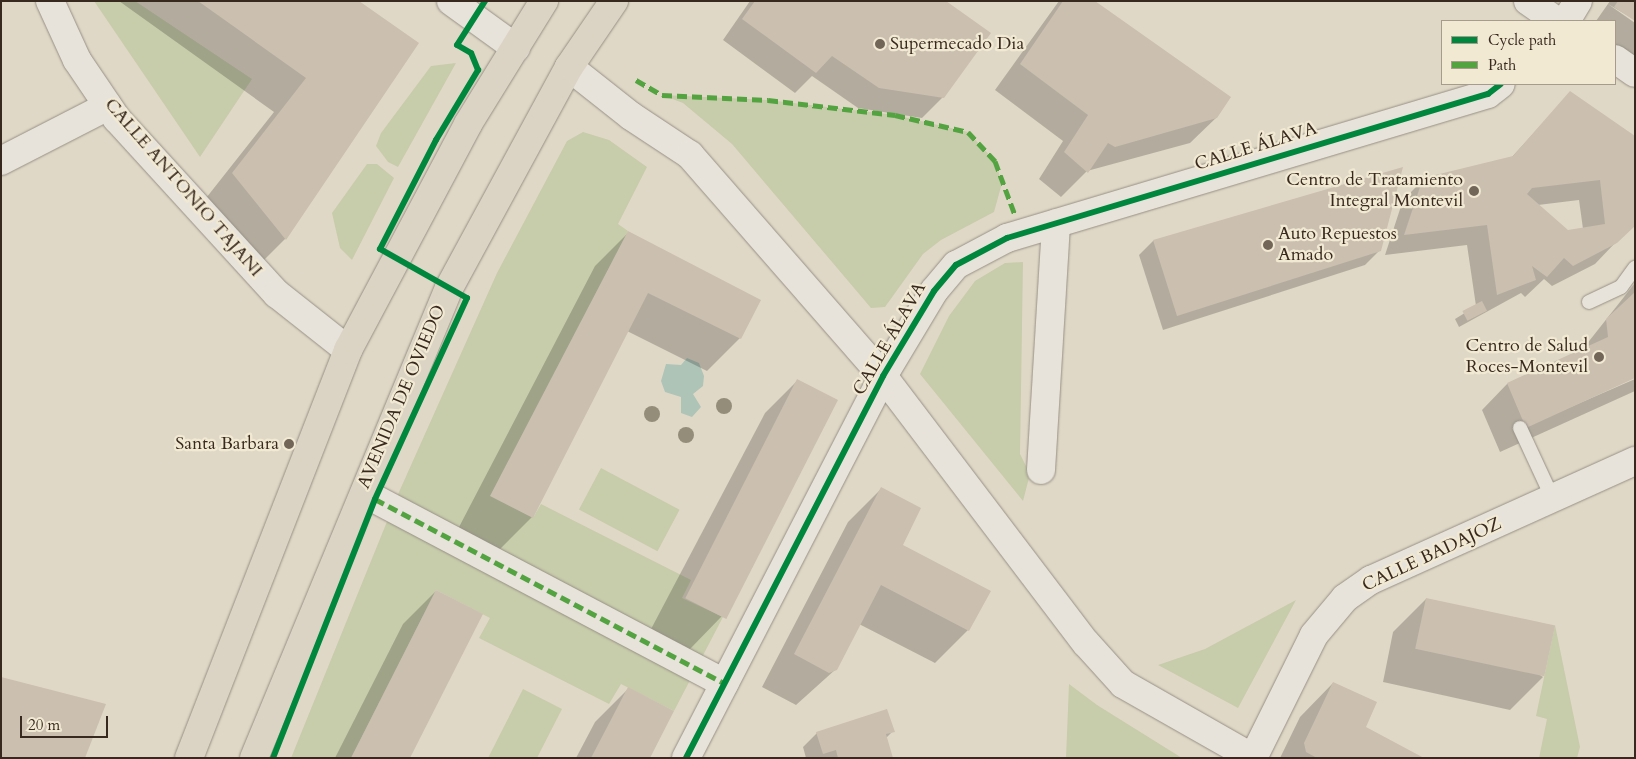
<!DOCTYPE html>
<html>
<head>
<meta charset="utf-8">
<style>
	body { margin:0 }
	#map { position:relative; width:1636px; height:759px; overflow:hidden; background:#e0d8c6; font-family:Cardo,serif }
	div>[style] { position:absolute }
	.green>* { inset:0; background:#c7ccaa; transform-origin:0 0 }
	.water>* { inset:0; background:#aec4b7 }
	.shadow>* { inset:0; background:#0003 }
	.building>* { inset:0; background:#cbbfb0; transform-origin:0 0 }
	.roads { filter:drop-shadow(0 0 1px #969085) drop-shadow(0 0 1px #969085) }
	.lane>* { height:14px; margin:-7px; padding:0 7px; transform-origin:7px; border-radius:7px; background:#e7e3da }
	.street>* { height:28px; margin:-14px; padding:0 14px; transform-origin:14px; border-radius:14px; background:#e7e3da }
	.primary>* { height:28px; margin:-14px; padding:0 14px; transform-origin:14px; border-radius:14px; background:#dbd3c4 }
	.quiet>* { height:5px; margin-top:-2.5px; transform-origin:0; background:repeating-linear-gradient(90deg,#53a341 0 10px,transparent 0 15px) }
	.cycleway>* { height:6px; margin:-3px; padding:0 3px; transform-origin:3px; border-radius:3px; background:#00873e }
	.trees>* { width:16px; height:16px; margin:-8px; border-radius:50%; background:#948d7a }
	.dots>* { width:14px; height:14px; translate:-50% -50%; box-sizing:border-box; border:2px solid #f2e9d3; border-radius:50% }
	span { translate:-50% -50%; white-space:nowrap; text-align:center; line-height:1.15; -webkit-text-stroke:4.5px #f2e9d3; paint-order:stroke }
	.poi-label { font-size:18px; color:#37291e }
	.left { translate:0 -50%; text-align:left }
	.right { translate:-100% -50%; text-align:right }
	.street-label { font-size:18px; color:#37291e }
	.frame { position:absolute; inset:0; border:2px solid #37291e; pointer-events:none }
	.legend { position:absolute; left:1441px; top:20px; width:175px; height:65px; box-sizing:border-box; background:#f2e9d3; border:1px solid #a79c8b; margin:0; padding:6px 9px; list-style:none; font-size:15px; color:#37291e }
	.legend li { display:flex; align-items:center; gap:10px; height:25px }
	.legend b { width:25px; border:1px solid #a79c8b }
	.scale { position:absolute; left:20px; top:716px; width:88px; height:22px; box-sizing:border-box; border:2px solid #37291e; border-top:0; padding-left:6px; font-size:15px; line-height:18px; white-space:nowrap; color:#37291e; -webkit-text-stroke:4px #f2e9d3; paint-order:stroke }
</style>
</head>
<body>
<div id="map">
	<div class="green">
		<div style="clip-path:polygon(94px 1px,135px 1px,252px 79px,200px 157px)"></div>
		<div style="clip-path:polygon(456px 63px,398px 167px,388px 162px,376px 146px,381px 133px,431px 66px)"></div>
		<div style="clip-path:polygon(662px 95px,768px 100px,895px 115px,968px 132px,995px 161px,1002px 183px,994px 212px,941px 240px,923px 254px,885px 307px,871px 308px,732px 144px,683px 103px)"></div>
		<div style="clip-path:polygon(583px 132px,609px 140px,647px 167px,618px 224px,628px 231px,533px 518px,541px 504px,691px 580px,682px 598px,723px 617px,674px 711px,621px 684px,609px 704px,479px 638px,490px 618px,436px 590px,351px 758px,291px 758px,399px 492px,497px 273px,567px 141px)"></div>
		<div style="clip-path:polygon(367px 164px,377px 164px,394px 178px,352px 260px,340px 248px,332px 213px)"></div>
		<div style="clip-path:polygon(1023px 262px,1020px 454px,1030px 474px,1023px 501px,920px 374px,949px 316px,975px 281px,1005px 263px)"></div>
		<div style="left:601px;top:468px;width:89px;height:47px;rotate:28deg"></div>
		<div style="clip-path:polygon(1296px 600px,1238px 708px,1158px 665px,1205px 649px)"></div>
		<div style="clip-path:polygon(1555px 625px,1580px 747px,1577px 758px,1539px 758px,1547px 719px,1536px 716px)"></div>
		<div style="clip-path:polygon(1069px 684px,1097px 705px,1182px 758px,1066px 758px)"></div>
		<div style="clip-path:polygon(523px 689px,562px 709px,537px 758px,488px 758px)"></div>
	</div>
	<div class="water">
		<div style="clip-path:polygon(687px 358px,699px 363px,704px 376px,703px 386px,693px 394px,701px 407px,692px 417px,681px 413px,681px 397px,665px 392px,661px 381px,666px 364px,681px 365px)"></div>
	</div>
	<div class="shadow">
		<div style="clip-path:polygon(119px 1px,357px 1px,417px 43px,285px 239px,252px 272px,199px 207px,274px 112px)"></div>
		<div style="clip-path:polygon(750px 1px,944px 1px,943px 97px,922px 118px,858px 108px,812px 76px,795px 93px,723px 40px)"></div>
		<div style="clip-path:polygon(1059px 1px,1093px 1px,1217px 117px,1190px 143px,1087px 171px,1061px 197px,1039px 179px,1063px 141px,995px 90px)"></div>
		<div style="clip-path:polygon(1610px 1px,1635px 1px,1635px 20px,1608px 4px,1635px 23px,1635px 78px,1615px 64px,1615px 21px,1596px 21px)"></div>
		<div style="clip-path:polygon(evenodd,1570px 93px,1635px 138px,1616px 242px,1595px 264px,1552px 286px,1544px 279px,1525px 297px,1521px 293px,1459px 327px,1455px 319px,1476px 306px,1467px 245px,1385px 255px,1403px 200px,1424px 179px,1511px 158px,1570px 93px,1579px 200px,1583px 229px,1567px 231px,1538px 205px,1579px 200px)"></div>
		<div style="clip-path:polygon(1401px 169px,1380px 250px,1365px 265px,1163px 330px,1139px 255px,1153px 241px)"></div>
		<div style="clip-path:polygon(628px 233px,740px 338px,707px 371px,627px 331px,532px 517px,499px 550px,458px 529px,595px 266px)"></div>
		<div style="clip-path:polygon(1635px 283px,1635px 376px,1520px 429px,1635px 379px,1635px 391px,1500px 452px,1482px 410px,1507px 384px,1582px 350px)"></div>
		<div style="clip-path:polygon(798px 380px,722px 616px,689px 650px,650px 631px,765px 413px)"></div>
		<div style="clip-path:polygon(881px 489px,901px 545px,968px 630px,935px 663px,859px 624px,836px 669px,796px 705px,762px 687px,848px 522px)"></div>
		<div style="clip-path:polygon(436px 591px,408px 758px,335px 758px,403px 624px)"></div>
		<div style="clip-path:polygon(1426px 599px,1543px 677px,1510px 710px,1383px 682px,1393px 632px)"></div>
		<div style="clip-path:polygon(1333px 683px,1364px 728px,1421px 758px,1280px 758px,1300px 717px)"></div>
		<div style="clip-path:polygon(628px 689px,649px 758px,576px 758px,595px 722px)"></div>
		<div style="clip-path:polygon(893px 731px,886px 738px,891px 758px,806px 758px,803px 747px,817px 733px)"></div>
	</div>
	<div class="building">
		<div style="clip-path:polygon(198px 1px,359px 1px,419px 43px,286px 240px,232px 173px,306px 78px)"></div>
		<div style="clip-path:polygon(755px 1px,946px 1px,991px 33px,944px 98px,879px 88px,832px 56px,816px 73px,742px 19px)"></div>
		<div style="clip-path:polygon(1063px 1px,1095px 1px,1231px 97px,1217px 118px,1115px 147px,1108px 143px,1088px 173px,1064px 152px,1088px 115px,1020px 64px)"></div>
		<div style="clip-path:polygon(1618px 1px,1635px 1px,1635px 21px,1614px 7px)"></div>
		<div style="clip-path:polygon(evenodd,1570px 91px,1635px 136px,1635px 226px,1617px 243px,1573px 266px,1564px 258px,1547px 277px,1532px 266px,1536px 280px,1497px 295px,1487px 225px,1404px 235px,1423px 178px,1513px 156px,1570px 91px,1600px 180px,1605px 224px,1568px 230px,1527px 194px,1532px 188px,1600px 180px)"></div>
		<div style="clip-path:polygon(1403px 167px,1381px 251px,1177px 316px,1153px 240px)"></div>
		<div style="clip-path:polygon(628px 231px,761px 300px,741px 339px,648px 293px,533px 518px,490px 496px)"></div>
		<div style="clip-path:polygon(1635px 292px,1635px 378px,1526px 428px,1507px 383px,1608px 337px,1606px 319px)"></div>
		<div style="left:1482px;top:301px;width:11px;height:22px;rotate:63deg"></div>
		<div style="left:797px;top:379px;width:46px;height:246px;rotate:27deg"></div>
		<div style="clip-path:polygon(881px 487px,921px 508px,903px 545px,991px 591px,969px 631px,881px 585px,837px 670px,829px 673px,794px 654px)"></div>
		<div style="clip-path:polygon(436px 590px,483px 614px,410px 758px,351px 758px)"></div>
		<div style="left:1426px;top:598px;width:132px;height:52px;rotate:12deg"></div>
		<div style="clip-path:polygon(1px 677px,106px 704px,85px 758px,1px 758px)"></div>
		<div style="clip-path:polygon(1333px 682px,1377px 702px,1366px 727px,1424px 758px,1317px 758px,1306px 752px,1304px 743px)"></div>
		<div style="clip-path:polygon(628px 687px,674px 711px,650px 758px,591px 758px)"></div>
		<div style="clip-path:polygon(887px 709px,895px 732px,886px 734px,893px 758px,838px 758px,836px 750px,823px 754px,816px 732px)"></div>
	</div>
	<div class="roads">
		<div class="lane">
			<div style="left:1589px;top:302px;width:35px;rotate:-25deg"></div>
			<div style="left:1621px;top:287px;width:24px;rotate:-54deg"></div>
			<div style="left:1520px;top:428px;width:78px;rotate:65.1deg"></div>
		</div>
		<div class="street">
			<div style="left:50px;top:1px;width:65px;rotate:65.4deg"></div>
			<div style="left:77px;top:60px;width:71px;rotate:55.9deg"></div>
			<div style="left:117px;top:119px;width:237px;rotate:47.6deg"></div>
			<div style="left:277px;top:294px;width:90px;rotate:38.3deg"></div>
			<div style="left:451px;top:1px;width:80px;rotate:35.9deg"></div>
			<div style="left:1528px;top:1px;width:35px;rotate:35deg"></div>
			<div style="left:1566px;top:21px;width:23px;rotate:-59deg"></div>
			<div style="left:1615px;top:59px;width:24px;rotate:35deg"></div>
			<div style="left:569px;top:67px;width:79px;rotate:38.3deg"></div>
			<div style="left:631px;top:116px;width:71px;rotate:33.5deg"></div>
			<div style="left:690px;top:155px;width:293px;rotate:48.9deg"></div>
			<div style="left:883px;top:376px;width:335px;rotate:52.8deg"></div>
			<div style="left:1086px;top:643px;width:55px;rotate:47.9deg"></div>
			<div style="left:1123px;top:684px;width:150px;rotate:29.6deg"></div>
			<div style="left:1px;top:161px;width:120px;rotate:-27.2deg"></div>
			<div style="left:1041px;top:470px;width:247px;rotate:-86.5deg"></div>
			<div style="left:375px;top:499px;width:395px;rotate:27.8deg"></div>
			<div style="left:686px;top:758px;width:430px;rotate:-62.7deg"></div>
			<div style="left:883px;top:376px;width:99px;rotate:-59deg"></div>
			<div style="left:934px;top:291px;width:34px;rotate:-50deg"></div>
			<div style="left:956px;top:265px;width:58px;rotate:-27.9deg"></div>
			<div style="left:1007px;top:238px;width:502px;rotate:-16.67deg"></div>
			<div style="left:1488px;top:94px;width:16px;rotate:-38deg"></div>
			<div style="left:1253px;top:758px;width:137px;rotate:-63.6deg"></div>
			<div style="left:1314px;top:635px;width:48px;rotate:-50deg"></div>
			<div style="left:1345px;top:598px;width:32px;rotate:-35deg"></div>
			<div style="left:1371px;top:580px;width:290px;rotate:-24.3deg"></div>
		</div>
		<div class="primary">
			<div style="left:189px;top:758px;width:438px;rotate:-68.7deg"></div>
			<div style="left:348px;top:350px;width:256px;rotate:-62deg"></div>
			<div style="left:468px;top:124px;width:145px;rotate:-58.3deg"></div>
			<div style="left:254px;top:758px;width:509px;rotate:-67.47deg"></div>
			<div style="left:449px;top:288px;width:251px;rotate:-61.5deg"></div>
			<div style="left:569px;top:67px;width:80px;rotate:-55.7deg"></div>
		</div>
	</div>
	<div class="quiet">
		<div style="left:636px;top:80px;width:30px;rotate:30deg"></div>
		<div style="left:662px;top:95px;width:106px;rotate:2.7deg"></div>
		<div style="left:768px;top:100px;width:128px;rotate:6.7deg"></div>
		<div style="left:895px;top:115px;width:75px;rotate:13.1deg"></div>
		<div style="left:968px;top:132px;width:40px;rotate:47deg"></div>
		<div style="left:995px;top:161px;width:58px;rotate:69.7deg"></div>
		<div style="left:375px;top:499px;width:395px;rotate:27.8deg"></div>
	</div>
	<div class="cycleway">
		<div style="left:273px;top:758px;width:278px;rotate:-68.5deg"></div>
		<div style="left:375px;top:499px;width:221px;rotate:-65.4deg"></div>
		<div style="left:467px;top:298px;width:100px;rotate:-150.6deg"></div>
		<div style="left:380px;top:249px;width:123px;rotate:-62.8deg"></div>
		<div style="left:436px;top:140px;width:82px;rotate:-59deg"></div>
		<div style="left:478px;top:70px;width:18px;rotate:-112deg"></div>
		<div style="left:471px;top:53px;width:16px;rotate:-150deg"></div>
		<div style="left:457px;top:45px;width:52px;rotate:-57.5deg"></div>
		<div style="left:686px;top:758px;width:430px;rotate:-62.7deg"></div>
		<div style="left:883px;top:376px;width:99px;rotate:-59deg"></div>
		<div style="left:934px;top:291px;width:34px;rotate:-50deg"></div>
		<div style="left:956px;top:265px;width:58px;rotate:-27.9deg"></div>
		<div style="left:1007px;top:238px;width:502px;rotate:-16.67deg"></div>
		<div style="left:1488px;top:94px;width:16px;rotate:-38deg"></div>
	</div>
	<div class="trees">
		<div style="left:724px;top:406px"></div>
		<div style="left:652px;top:414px"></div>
		<div style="left:686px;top:435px"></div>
	</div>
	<div class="dots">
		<div style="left:880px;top:44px;background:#726659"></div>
		<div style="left:1474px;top:191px;background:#726659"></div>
		<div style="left:1268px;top:245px;background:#726659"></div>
		<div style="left:1599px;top:357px;background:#726659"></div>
		<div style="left:289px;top:444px;background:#726659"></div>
	</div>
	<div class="poi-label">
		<span class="left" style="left:890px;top:44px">Supermecado Dia</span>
		<span class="right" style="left:1463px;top:191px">Centro de Tratamiento<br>Integral Montevil</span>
		<span class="left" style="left:1278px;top:245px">Auto Repuestos<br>Amado</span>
		<span class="right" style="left:1588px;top:357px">Centro de Salud<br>Roces-Montevil</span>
		<span class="right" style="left:279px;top:444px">Santa Barbara</span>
	</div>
	<div class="street-label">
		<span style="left:1256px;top:147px;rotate:-17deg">CALLE ÁLAVA</span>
		<span style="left:183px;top:188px;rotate:49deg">CALLE ANTONIO TAJANI</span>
		<span style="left:890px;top:339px;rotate:-60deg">CALLE ÁLAVA</span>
		<span style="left:402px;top:397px;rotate:-67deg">AVENIDA DE OVIEDO</span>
		<span style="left:1432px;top:555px;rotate:-25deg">CALLE BADAJOZ</span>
	</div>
	<div class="frame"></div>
	<ul class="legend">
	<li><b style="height:6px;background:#00873e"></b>Cycle path</li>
	<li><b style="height:6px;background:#53a341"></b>Path</li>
	</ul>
	<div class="scale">20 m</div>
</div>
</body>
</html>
